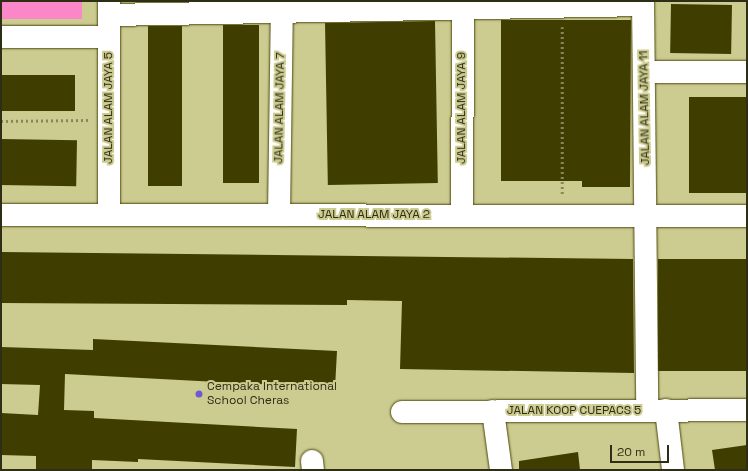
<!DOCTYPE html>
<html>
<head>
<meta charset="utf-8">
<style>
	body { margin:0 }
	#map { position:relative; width:748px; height:471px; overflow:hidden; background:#cccb90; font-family:"Space Grotesk",sans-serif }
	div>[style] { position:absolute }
	.green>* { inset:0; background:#fb87c8; transform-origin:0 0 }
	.building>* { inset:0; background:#403d00; transform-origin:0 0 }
	.path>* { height:2.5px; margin-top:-1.25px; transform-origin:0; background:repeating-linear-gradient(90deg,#88875b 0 2px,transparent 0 5px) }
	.roads { filter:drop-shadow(0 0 1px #4c490d) drop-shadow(0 0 1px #4c490d) }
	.minor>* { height:22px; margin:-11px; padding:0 11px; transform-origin:11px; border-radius:11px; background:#fff }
	.dots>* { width:11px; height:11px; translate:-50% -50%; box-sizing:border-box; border:2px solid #cccb90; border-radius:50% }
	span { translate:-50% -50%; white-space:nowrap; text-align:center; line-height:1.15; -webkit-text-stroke:4px #cccb90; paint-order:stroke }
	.street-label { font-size:12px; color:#2e2d15 }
	.poi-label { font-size:12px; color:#2e2d15 }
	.left { translate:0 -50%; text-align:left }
	.frame { position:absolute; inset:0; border:2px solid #2e2d15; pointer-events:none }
	.scale { position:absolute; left:610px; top:445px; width:59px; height:18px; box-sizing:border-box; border:2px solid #2e2d15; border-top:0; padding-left:5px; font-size:12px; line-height:14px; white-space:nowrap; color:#2e2d15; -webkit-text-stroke:3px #cccb90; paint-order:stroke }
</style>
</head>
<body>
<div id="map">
	<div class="green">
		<div style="left:1px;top:1px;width:81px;height:18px"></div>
	</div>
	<div class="building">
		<div style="left:671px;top:4px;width:61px;height:49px;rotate:1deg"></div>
		<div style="clip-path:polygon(501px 20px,631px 20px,630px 187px,582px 187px,582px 181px,501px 181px)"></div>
		<div style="left:435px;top:21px;width:162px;height:110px;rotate:89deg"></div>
		<div style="left:223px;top:25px;width:36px;height:158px"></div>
		<div style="left:182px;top:26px;width:160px;height:34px;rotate:90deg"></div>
		<div style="left:1px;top:75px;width:74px;height:36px"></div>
		<div style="left:689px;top:97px;width:58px;height:96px"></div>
		<div style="left:1px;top:139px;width:76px;height:46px;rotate:1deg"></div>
		<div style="clip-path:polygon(1px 252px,633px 259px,634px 373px,400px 369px,402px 301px,347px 300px,347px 305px,1px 303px)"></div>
		<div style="left:747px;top:259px;width:112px;height:89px;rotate:90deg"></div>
		<div style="clip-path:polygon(93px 339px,337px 351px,335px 388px,65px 374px,64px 410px,94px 411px,94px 418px,297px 429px,295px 467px,138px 459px,138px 462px,92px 460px,92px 470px,36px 470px,36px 456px,1px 455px,1px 413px,38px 415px,40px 385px,1px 384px,1px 347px,93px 350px)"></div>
		<div style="clip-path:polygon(747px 445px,747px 470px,715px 470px,712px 450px)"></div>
		<div style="clip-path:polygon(578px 452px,580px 470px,519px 470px,519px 461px)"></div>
	</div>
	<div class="path">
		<div style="left:1px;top:121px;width:87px;rotate:-0.7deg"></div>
		<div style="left:562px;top:194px;width:167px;rotate:-90deg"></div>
	</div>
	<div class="roads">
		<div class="minor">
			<div style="left:643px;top:1px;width:410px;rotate:89.4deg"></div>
			<div style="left:109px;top:15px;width:534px;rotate:-1.07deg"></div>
			<div style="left:1px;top:37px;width:108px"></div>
			<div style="left:645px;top:72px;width:102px"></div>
			<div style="left:1px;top:215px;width:746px;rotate:0.08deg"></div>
			<div style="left:109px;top:215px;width:214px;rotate:-90deg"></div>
			<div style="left:279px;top:215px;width:214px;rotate:-89.2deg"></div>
			<div style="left:462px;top:216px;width:215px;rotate:-89.7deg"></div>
			<div style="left:666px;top:410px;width:60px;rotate:83.3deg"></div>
			<div style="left:493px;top:411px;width:60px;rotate:82.3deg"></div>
			<div style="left:402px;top:412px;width:345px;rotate:-0.3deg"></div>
			<div style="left:312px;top:461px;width:9px;rotate:84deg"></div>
		</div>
	</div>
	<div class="dots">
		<div style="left:199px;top:394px;background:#6e59d3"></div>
	</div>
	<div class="street-label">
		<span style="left:109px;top:108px;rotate:-90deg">JALAN ALAM JAYA 5</span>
		<span style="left:280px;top:108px;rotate:-89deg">JALAN ALAM JAYA 7</span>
		<span style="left:462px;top:108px;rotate:-90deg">JALAN ALAM JAYA 9</span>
		<span style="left:645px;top:108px;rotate:-91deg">JALAN ALAM JAYA 11</span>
		<span style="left:374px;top:215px">JALAN ALAM JAYA 2</span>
		<span style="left:574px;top:411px">JALAN KOOP CUEPACS 5</span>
	</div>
	<div class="poi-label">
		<span class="left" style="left:207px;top:394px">Cempaka International<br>School Cheras</span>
	</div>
	<div class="frame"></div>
	<div class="scale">20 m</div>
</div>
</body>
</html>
